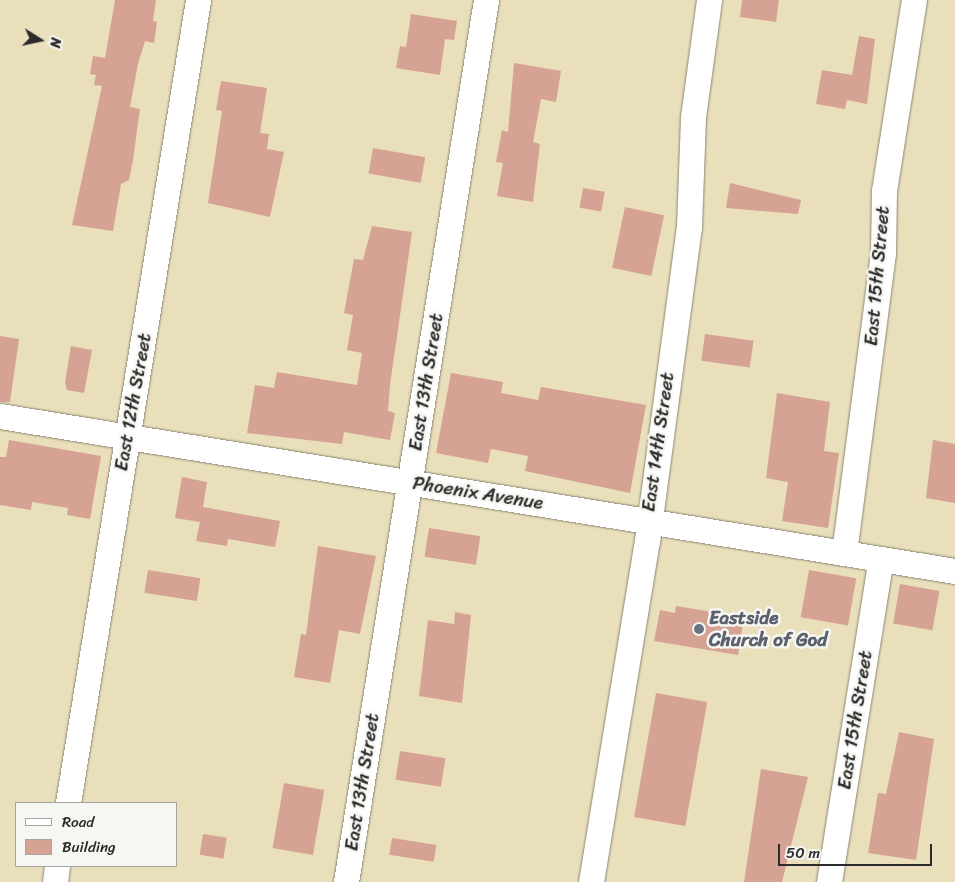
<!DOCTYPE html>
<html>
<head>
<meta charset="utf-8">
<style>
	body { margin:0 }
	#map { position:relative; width:955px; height:882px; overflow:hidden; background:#eadfbb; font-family:Sriracha,sans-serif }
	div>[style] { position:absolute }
	.building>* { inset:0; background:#d5a294; transform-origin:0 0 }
	.roads { filter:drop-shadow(0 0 1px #8a8573) drop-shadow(0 0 1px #8a8573) }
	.minor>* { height:25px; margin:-12.5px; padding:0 12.5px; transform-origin:12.5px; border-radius:12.5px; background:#fff }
	.dots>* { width:14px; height:14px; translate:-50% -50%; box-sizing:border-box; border:2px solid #f6f6f2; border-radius:50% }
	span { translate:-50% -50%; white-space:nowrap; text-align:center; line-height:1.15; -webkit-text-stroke:5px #f6f6f2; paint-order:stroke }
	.street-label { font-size:19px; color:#2b2b2b }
	.worship-label { font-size:19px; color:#5b616d; font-weight:700 }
	.left { translate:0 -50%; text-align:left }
	.legend { position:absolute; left:15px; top:802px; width:162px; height:65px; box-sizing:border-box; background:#f6f6f2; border:1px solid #a5a5a2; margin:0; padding:6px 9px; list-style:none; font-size:15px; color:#2b2b2b }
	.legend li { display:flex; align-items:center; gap:10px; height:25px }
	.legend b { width:25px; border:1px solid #a5a5a2 }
	.north { position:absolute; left:15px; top:15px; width:50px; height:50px; -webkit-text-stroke:4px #f6f6f2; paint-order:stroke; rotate:100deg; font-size:14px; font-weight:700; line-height:20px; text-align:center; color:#2b2b2b }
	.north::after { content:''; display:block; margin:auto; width:18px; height:22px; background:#2b2b2b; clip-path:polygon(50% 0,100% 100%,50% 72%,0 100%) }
	.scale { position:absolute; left:778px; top:844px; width:154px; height:22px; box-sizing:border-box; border:2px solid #2b2b2b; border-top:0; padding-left:6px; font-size:15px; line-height:18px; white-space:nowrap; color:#2b2b2b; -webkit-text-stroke:4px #f6f6f2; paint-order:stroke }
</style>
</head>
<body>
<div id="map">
	<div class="building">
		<div style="clip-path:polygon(115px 0,156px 0,153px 21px,157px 22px,154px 43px,145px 41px,138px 64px,130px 107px,140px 109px,133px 160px,129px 180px,121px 184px,113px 231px,72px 225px,102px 86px,94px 85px,96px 75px,90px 74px,93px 56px,105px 58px)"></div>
		<div style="clip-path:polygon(742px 0,779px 0,776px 22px,740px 17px)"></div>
		<div style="clip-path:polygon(411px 14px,457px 21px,454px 40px,445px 39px,440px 75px,396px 68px,400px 46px,406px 47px)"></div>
		<div style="clip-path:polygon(859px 36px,875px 39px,867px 104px,847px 100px,845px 109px,816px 104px,822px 70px,852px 75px)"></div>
		<div style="clip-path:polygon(514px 63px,561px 71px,556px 102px,541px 99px,533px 142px,540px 144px,533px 202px,497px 196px,503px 163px,496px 162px,502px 130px,508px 132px)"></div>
		<div style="clip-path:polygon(221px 81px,267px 88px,260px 133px,269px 134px,267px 149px,284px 152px,270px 217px,208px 203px,222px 111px,216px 110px)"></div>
		<div style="left:373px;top:148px;width:53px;height:26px;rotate:10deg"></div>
		<div style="clip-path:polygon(730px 183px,801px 200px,798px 214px,726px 208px)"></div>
		<div style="left:583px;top:188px;width:22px;height:20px;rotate:10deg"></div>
		<div style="left:625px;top:207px;width:40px;height:62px;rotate:12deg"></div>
		<div style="clip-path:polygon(372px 226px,412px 232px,390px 385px,388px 411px,395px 413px,390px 440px,344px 432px,342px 444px,247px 433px,255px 385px,274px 388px,277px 372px,357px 385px,362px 353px,347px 350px,353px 315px,344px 313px,354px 259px,363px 260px)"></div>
		<div style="left:705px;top:334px;width:49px;height:27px;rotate:8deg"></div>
		<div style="clip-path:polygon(0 336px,19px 339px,10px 402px,0 402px)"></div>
		<div style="clip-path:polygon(71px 346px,92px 350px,84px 393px,67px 390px,65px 383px)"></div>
		<div style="clip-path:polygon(451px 373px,503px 382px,501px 393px,538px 400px,541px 387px,646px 405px,630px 493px,525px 471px,528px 456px,491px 449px,488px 463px,436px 453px)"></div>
		<div style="clip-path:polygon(777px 393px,830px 402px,824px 451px,839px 453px,828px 528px,782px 521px,788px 482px,766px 478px)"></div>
		<div style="clip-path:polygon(9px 440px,101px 456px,90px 519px,67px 515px,68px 508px,32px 502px,31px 510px,0 505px,0 457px,6px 457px)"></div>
		<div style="clip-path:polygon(933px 440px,955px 444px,955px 503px,926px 498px)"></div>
		<div style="clip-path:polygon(182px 477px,207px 482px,203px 507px,280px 521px,275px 547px,228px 539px,227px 546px,196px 541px,200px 522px,175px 518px)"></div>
		<div style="left:429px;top:528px;width:52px;height:29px;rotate:9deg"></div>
		<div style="clip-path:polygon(318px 546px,376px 556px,360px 634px,339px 630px,330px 683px,294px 677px,301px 634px,306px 635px)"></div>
		<div style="left:148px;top:570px;width:53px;height:23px;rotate:9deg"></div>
		<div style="left:809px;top:570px;width:48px;height:48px;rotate:10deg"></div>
		<div style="left:900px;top:584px;width:40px;height:40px;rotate:10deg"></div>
		<div style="clip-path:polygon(676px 606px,744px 617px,738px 655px,654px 641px,660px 610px,675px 613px)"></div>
		<div style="clip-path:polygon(455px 612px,471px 615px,462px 703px,419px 696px,428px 620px,454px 624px)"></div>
		<div style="left:656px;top:693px;width:52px;height:126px;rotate:10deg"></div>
		<div style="clip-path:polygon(899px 732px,934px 739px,916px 860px,868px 853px,878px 793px,886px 794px)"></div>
		<div style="left:400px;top:751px;width:46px;height:29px;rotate:9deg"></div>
		<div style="clip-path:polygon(761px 769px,808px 777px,782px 882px,744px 882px)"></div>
		<div style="left:284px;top:783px;width:41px;height:66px;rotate:10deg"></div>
		<div style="left:203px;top:834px;width:24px;height:21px;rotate:9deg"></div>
		<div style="left:392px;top:838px;width:45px;height:17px;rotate:9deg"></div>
	</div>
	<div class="roads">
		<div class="minor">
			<div style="left:0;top:416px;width:967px;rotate:9.22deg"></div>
			<div style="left:844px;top:553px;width:303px;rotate:-82.6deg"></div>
			<div style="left:883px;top:253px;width:62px;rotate:-89.1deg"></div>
			<div style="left:884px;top:191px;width:193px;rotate:-81.1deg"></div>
			<div style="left:68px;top:803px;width:813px;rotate:-80.8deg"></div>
			<div style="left:55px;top:882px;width:16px;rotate:-83deg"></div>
			<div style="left:346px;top:882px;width:893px;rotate:-80.98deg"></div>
			<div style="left:591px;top:882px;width:346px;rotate:-80.7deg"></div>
			<div style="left:647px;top:541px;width:317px;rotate:-82.4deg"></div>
			<div style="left:689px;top:227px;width:110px;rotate:-87.9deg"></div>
			<div style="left:693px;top:117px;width:118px;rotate:-82.2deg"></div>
			<div style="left:829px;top:882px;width:327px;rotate:-80.9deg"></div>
		</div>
	</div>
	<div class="dots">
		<div style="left:699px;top:629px;background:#6b7280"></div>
	</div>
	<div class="street-label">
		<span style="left:877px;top:276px;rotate:-85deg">East 15th Street</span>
		<span style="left:426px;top:382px;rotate:-81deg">East 13th Street</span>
		<span style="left:133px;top:402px;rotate:-80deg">East 12th Street</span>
		<span style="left:658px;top:442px;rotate:-82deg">East 14th Street</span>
		<span style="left:478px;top:493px;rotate:9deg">Phoenix Avenue</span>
		<span style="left:855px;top:720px;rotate:-81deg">East 15th Street</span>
		<span style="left:362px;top:782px;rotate:-81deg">East 13th Street</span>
	</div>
	<div class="worship-label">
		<span class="left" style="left:709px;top:629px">Eastside<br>Church of God</span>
	</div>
	<ul class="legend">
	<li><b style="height:6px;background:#fff"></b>Road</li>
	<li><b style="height:14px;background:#d5a294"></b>Building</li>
	</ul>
	<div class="north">N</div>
	<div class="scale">50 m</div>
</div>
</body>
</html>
